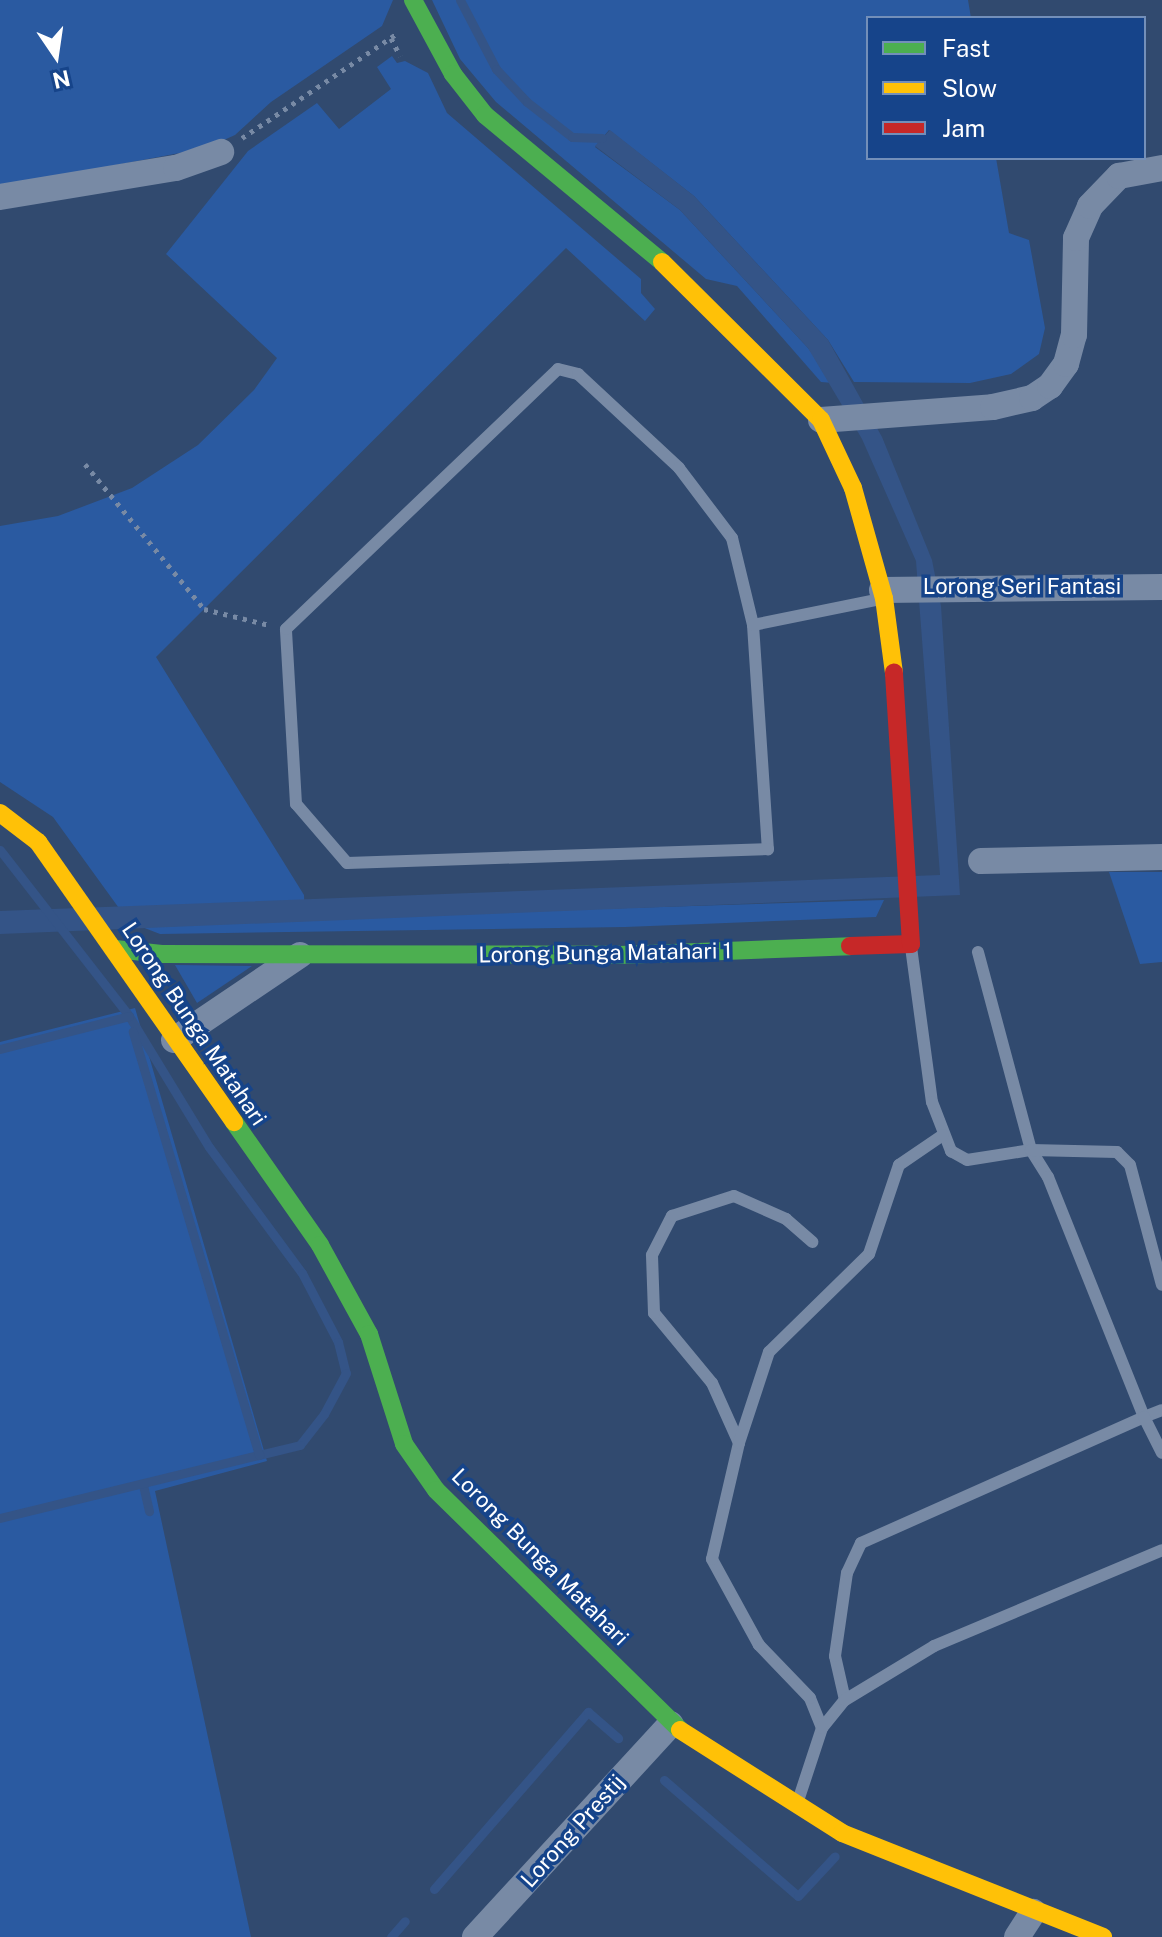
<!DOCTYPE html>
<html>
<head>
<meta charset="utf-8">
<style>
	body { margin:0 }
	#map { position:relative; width:1162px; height:1937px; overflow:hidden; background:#314a6f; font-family:"Public Sans",sans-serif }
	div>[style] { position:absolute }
	.green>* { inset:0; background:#2a5aa1 }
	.water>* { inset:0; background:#345487 }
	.stream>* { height:9px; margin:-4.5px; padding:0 4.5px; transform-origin:4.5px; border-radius:4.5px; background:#345487 }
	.path>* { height:5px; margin-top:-2.5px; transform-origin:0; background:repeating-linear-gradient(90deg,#788aa5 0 4px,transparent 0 10px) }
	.lane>* { height:12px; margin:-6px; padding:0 6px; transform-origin:6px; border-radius:6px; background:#788aa5 }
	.street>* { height:26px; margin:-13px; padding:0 13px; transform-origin:13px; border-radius:13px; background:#788aa5 }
	.fast>* { height:18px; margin:-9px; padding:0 9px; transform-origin:9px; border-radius:9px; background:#4caf50 }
	.slow>* { height:18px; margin:-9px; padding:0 9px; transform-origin:9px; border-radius:9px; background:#ffc107 }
	.jam>* { height:18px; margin:-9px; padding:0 9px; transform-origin:9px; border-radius:9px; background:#c62828 }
	span { translate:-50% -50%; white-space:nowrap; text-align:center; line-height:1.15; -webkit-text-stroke:7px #16448a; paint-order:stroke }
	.street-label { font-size:22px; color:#fff }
	.legend { position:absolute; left:866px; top:16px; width:280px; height:144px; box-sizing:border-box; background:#16448a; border:2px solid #738fb9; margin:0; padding:10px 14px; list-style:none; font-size:24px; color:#fff }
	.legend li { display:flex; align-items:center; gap:16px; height:40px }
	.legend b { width:40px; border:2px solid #738fb9 }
	.north { position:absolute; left:16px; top:16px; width:80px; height:80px; -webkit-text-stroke:6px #16448a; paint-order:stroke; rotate:167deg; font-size:22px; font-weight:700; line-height:32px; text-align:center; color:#fff }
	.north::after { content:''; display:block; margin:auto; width:28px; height:36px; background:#fff; clip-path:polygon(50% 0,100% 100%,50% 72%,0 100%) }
</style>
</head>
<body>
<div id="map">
	<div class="green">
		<div style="clip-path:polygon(0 0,393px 0,382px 26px,271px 102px,235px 135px,206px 148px,0 187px)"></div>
		<div style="clip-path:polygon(432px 0,968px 0,971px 18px,868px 18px,868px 158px,996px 158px,1009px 233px,1029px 240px,1045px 328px,1039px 354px,1011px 374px,970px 383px,854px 382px,828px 340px,694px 196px,609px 130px,595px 147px,680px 210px,808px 348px,834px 383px,821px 382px,737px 286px,706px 279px,496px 102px,460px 59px)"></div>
		<div style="clip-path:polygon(392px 56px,397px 63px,405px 61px,428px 73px,447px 113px,641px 279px,641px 293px,655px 309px,645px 321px,566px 248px,156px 657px,304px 895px,305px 918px,884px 900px,876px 917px,625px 927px,160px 934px,129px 922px,53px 817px,0 782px,0 526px,58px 516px,132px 488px,198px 445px,254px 390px,277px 358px,166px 254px,248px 151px,317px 103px,339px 129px,391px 89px,377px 67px)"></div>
		<div style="clip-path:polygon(1109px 872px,1162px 872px,1162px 962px,1140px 964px)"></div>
		<div style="clip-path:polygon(175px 965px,252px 966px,197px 1003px)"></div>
		<div style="clip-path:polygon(135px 1008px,267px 1461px,155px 1491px,251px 1937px,0 1937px,0 1042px)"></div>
	</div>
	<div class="water">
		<div style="clip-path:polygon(610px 130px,694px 196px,828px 340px,882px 437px,932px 560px,941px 606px,960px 895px,0 934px,0 911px,940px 875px,916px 561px,862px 439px,808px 348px,680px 210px,595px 146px)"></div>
	</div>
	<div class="stream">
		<div style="left:460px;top:0;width:78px;rotate:62.4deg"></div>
		<div style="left:496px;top:69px;width:45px;rotate:46.8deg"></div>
		<div style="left:527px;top:102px;width:57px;rotate:37.9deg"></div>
		<div style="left:572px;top:137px;width:30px;rotate:2deg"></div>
		<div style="left:0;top:850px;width:210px;rotate:52.1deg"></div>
		<div style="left:129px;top:1016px;width:153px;rotate:58.6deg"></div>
		<div style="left:209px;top:1147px;width:157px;rotate:53.6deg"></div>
		<div style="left:302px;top:1273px;width:78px;rotate:62.4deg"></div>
		<div style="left:338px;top:1342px;width:32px;rotate:76deg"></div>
		<div style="left:346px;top:1373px;width:47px;rotate:118.2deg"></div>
		<div style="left:324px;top:1414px;width:39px;rotate:128deg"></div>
		<div style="left:300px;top:1445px;width:42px;rotate:166.3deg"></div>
		<div style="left:0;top:1049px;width:133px;rotate:-14.3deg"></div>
		<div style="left:143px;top:1485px;width:27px;rotate:77deg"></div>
		<div style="left:0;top:1518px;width:267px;rotate:-13.7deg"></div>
		<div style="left:259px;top:1455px;width:442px;rotate:-106.6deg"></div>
		<div style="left:664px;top:1780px;width:177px;rotate:40.9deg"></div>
		<div style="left:798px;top:1896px;width:54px;rotate:-47.2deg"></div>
		<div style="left:434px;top:1889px;width:235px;rotate:-49deg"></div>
		<div style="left:588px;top:1712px;width:40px;rotate:41deg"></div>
		<div style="left:391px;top:1937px;width:21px;rotate:-49deg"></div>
	</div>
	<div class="path">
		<div style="left:391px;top:38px;width:20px;rotate:63deg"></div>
		<div style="left:242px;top:138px;width:186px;rotate:-34deg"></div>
		<div style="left:85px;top:464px;width:188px;rotate:50.6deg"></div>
		<div style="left:204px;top:609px;width:67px;rotate:13.8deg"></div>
	</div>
	<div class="lane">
		<div style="left:558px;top:369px;width:21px;rotate:14deg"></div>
		<div style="left:578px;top:374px;width:138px;rotate:42.9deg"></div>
		<div style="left:679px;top:468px;width:88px;rotate:52.9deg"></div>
		<div style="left:732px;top:538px;width:89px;rotate:76.4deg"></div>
		<div style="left:753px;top:625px;width:225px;rotate:86.2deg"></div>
		<div style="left:768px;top:849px;width:421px;rotate:178.1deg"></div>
		<div style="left:347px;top:863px;width:78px;rotate:-130.8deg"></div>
		<div style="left:296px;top:804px;width:175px;rotate:-93.3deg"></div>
		<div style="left:286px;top:629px;width:376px;rotate:-43.7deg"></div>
		<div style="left:753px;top:625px;width:131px;rotate:-11.5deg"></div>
		<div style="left:911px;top:947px;width:156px;rotate:82.3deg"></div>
		<div style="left:932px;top:1102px;width:53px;rotate:68.8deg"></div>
		<div style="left:951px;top:1151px;width:18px;rotate:29deg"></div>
		<div style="left:967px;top:1160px;width:65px;rotate:-8.9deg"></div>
		<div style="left:1031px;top:1150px;width:205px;rotate:-105deg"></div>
		<div style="left:1031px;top:1150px;width:32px;rotate:58deg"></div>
		<div style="left:1048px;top:1177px;width:258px;rotate:68.2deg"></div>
		<div style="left:1144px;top:1417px;width:19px;rotate:-21deg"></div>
		<div style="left:1031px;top:1150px;width:86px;rotate:1.3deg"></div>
		<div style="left:1117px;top:1152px;width:18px;rotate:45deg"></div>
		<div style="left:1130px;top:1165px;width:124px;rotate:75.1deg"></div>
		<div style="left:739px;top:1443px;width:66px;rotate:-114.2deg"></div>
		<div style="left:712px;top:1383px;width:91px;rotate:-129.6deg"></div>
		<div style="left:654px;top:1313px;width:58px;rotate:-92deg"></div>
		<div style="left:652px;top:1255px;width:44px;rotate:-62.9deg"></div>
		<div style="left:672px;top:1216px;width:65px;rotate:-17.9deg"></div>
		<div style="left:734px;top:1196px;width:57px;rotate:23.9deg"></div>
		<div style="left:786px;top:1219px;width:35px;rotate:41deg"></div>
		<div style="left:845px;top:1700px;width:45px;rotate:-102.8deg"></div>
		<div style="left:835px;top:1656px;width:84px;rotate:-81.8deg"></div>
		<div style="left:847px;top:1573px;width:33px;rotate:-65deg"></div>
		<div style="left:861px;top:1543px;width:310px;rotate:-24deg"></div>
		<div style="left:1144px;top:1417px;width:40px;rotate:63.4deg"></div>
		<div style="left:822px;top:1728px;width:32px;rotate:-112deg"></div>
		<div style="left:810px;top:1698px;width:74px;rotate:-133.9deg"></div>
		<div style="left:759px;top:1645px;width:98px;rotate:-118.7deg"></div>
		<div style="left:712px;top:1559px;width:119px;rotate:-76.9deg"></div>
		<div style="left:739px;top:1443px;width:96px;rotate:-71.8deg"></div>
		<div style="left:769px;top:1352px;width:140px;rotate:-44.4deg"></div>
		<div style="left:869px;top:1254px;width:94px;rotate:-71.4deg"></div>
		<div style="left:899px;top:1165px;width:53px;rotate:-34.3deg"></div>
		<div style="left:798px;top:1801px;width:77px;rotate:-71.8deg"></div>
		<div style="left:822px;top:1728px;width:36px;rotate:-51deg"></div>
		<div style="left:845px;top:1700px;width:104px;rotate:-31.2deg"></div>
		<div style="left:934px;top:1646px;width:247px;rotate:-22.8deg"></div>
	</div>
	<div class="street">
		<div style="left:0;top:197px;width:178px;rotate:-9.4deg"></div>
		<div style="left:176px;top:168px;width:48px;rotate:-19.6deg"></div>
		<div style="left:821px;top:420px;width:172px;rotate:-4.3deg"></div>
		<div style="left:993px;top:407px;width:40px;rotate:-13deg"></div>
		<div style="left:1032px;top:398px;width:22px;rotate:-34deg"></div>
		<div style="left:1050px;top:386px;width:27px;rotate:-54deg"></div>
		<div style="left:1066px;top:364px;width:30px;rotate:-75deg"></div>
		<div style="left:1074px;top:335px;width:97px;rotate:-88.8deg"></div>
		<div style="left:1076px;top:238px;width:35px;rotate:-66deg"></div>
		<div style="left:1090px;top:206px;width:42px;rotate:-46deg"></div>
		<div style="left:1119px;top:176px;width:44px;rotate:-10.5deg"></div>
		<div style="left:882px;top:590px;width:280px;rotate:-0.6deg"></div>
		<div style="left:981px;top:861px;width:181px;rotate:-1.3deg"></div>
		<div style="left:174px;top:1040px;width:152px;rotate:-34deg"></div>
		<div style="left:475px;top:1937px;width:289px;rotate:-47.4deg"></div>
		<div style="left:1017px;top:1937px;width:30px;rotate:-57deg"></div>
	</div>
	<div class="fast">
		<div style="left:413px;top:0;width:84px;rotate:61.6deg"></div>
		<div style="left:453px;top:74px;width:52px;rotate:52deg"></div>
		<div style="left:485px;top:115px;width:230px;rotate:39.7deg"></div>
		<div style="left:115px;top:949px;width:47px;rotate:6.1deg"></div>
		<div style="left:162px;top:954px;width:458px;rotate:0.1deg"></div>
		<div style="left:620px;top:955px;width:230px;rotate:-2.2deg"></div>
		<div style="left:234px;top:1122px;width:150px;rotate:55deg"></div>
		<div style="left:320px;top:1245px;width:102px;rotate:61.2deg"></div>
		<div style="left:369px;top:1334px;width:115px;rotate:72.3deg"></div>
		<div style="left:404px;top:1444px;width:56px;rotate:55.2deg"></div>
		<div style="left:436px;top:1490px;width:342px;rotate:44.5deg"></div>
	</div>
	<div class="slow">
		<div style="left:662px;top:262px;width:224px;rotate:44.8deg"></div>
		<div style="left:821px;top:420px;width:75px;rotate:64.8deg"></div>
		<div style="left:853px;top:488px;width:114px;rotate:74.3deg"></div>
		<div style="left:884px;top:598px;width:76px;rotate:82.4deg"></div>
		<div style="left:0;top:813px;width:48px;rotate:37.3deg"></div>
		<div style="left:38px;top:842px;width:342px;rotate:55deg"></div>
		<div style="left:680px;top:1730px;width:192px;rotate:32.4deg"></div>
		<div style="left:842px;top:1833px;width:281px;rotate:21.7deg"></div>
	</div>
	<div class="jam">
		<div style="left:850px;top:946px;width:61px;rotate:-1.9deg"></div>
		<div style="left:911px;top:944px;width:272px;rotate:-93.6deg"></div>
	</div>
	<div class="street-label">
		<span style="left:1022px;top:587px">Lorong Seri Fantasi</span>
		<span style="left:605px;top:953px;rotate:-1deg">Lorong Bunga Matahari 1</span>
		<span style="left:194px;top:1024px;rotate:56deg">Lorong Bunga Matahari</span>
		<span style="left:540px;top:1557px;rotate:45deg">Lorong Bunga Matahari</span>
		<span style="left:573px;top:1831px;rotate:-48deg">Lorong Prestij</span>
	</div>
	<ul class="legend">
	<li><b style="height:10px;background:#4caf50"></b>Fast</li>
	<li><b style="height:10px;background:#ffc107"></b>Slow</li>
	<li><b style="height:10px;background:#c62828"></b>Jam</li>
	</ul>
	<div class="north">N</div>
</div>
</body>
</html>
